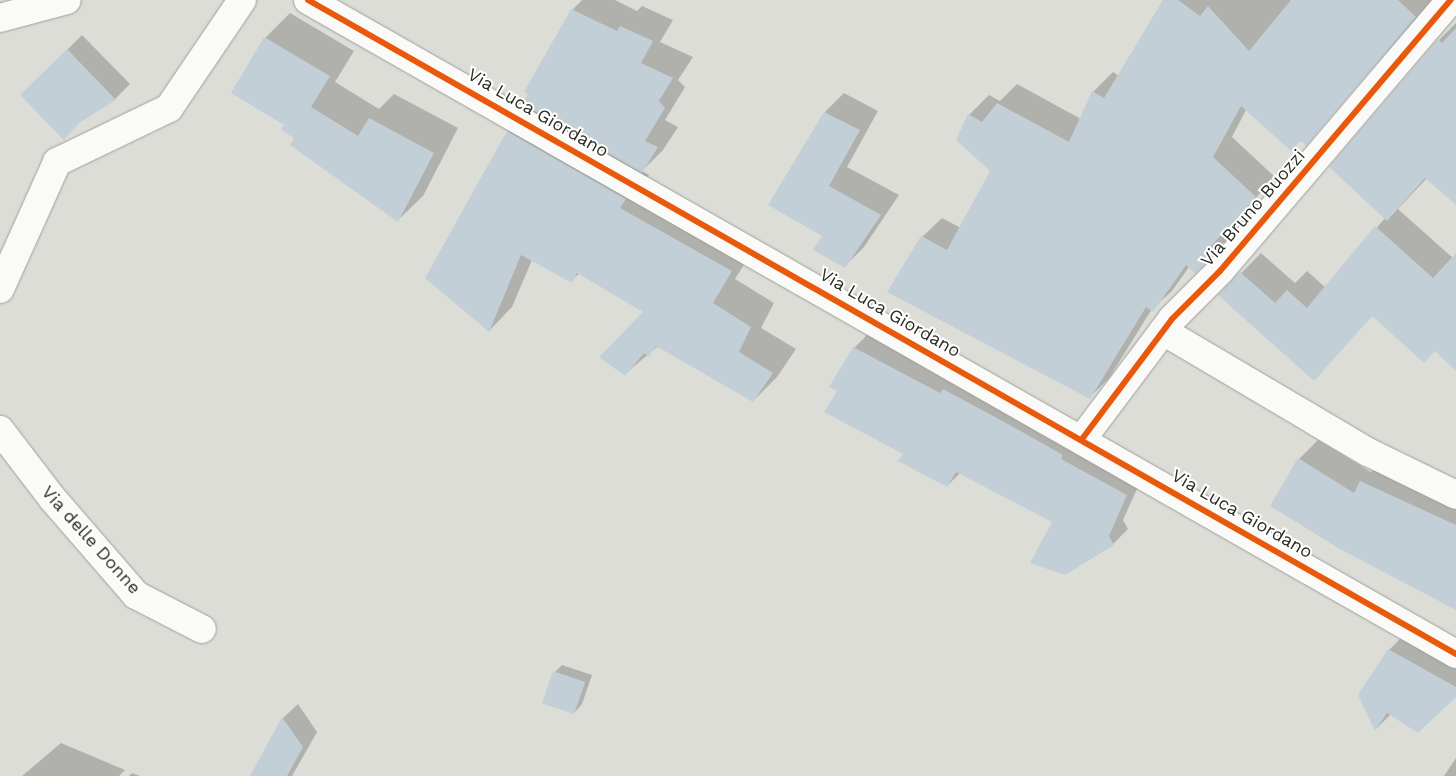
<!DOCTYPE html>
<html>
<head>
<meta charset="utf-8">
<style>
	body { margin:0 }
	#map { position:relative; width:1456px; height:776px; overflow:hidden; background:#ddddd8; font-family:"Work Sans",sans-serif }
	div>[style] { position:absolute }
	.shadow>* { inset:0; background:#0003 }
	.building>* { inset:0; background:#c3cfd6; transform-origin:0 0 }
	.roads { filter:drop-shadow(0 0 1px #9f9f9c) drop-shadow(0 0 1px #9f9f9c) }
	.minor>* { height:28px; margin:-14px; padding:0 14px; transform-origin:14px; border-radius:14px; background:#fafaf9 }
	.cycleway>* { height:6px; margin:-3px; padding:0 3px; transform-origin:3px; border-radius:3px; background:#e8590c }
	span { translate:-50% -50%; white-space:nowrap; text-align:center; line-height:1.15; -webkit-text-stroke:4px #fffffe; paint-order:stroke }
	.street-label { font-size:18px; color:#2a2a26 }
</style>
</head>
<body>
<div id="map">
	<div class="shadow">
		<div style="clip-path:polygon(582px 0,615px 0,637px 11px,642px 6px,673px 20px,660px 42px,693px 57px,678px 80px,685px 87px,665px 120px,678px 127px,663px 150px,642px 171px,649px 175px,643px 184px,755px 247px,735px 279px,774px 303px,761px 328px,796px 349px,777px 377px,753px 401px,658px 346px,625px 374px,645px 312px,580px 273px,571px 281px,532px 260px,512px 307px,489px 331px,508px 132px,532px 108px,572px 10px)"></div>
		<div style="clip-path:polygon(1163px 0,1432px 0,1306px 144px,1246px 110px,1232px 137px,1275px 177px,1230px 226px,1235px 231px,1214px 253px,1189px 267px,1172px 291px,1152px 309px,1109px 378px,1090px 397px,922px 237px,942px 218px,961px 228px,991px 171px,969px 115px,989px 95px,1000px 101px,1017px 84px,1081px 119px,1093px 92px,1113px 72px,1119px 76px)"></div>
		<div style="clip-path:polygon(290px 13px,354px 51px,335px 82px,379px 109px,394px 94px,458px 128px,423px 196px,398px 220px,296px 137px,286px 124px,233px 92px,265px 38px)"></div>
		<div style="clip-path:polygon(1456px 23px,1456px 203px,1427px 178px,1398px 209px,1454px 259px,1456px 257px,1456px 369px,1436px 350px,1373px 315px,1314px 379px,1220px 295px,1261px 253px,1295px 283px,1307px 271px,1326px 288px,1385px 218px,1439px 40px)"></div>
		<div style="clip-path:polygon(82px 35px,130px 84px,115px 99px,81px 121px,22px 95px)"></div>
		<div style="clip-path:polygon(844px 93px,878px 111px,847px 167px,899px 195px,864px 247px,845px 266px,823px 235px,770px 204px,825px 112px)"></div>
		<div style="clip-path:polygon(869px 333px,1141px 480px,1123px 520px,1128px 529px,1113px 544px,1053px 521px,960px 473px,947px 486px,905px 454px,838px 390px,854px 348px)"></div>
		<div style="clip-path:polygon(1318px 440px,1371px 472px,1381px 462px,1456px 495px,1456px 607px,1299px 459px)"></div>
		<div style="clip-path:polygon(1408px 631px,1456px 657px,1456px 695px,1391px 714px,1376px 729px,1389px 650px)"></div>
		<div style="clip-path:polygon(562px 665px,592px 675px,582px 704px,575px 712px,555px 672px)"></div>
		<div style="clip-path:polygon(298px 704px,317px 732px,292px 776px,252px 776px,283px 718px)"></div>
		<div style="clip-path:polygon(61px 743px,125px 770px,119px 776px,22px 776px)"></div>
		<div style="clip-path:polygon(1456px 758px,1456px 776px,1444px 776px)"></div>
		<div style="clip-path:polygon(132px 773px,140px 776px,129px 776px)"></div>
	</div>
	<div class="building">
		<div style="clip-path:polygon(1163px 0,1178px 0,1200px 16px,1208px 6px,1249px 51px,1291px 0,1398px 0,1416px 17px,1306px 146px,1301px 140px,1291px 151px,1241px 106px,1213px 157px,1256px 197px,1211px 246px,1217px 251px,1209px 260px,1195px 274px,1186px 265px,1153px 312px,1146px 307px,1090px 399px,887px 292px,921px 236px,947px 250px,990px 171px,956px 140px,968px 114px,982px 122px,997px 103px,1069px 142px,1092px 91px,1104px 98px)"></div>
		<div style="clip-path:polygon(571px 9px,617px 31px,620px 26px,653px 41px,641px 63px,673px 78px,659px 101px,665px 108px,645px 141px,658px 147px,642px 173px,522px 104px,528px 94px,524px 92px)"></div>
		<div style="clip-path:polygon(1456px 28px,1456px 205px,1425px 178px,1387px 221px,1329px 167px,1438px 39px,1442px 43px)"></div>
		<div style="clip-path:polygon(264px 37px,330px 76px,311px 107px,358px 136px,369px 118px,434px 153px,398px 222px,290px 145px,294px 138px,281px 130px,284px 125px,231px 93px)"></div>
		<div style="clip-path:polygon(67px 49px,116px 100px,79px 123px,64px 140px,20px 95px)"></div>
		<div style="clip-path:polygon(824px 112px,860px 130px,829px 186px,881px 215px,845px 268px,813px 250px,822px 236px,768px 205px)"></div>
		<div style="clip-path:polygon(507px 131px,626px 199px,620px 208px,732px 271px,713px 303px,751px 327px,739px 352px,773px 373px,753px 402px,656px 346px,649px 357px,644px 353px,625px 376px,599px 357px,643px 312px,577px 273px,572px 283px,521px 255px,489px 332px,425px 278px)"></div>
		<div style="clip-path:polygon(1375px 226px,1433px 278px,1456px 253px,1456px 371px,1435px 351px,1424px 363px,1372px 316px,1314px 381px,1218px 295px,1240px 272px,1275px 303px,1287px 290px,1307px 308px)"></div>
		<div style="clip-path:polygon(853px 347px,940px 393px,943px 389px,1006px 423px,1063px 455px,1061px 459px,1127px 495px,1109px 536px,1114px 545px,1065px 575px,1030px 563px,1052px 522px,956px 472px,947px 487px,898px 461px,903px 454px,824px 412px,837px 391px,829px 387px)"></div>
		<div style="clip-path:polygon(1298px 458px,1354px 493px,1360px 481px,1456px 525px,1456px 610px,1340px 549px,1270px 506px)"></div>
		<div style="clip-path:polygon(1388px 649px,1456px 687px,1456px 697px,1418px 733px,1387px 713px,1375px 731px,1358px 695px)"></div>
		<div style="left:553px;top:671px;width:34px;height:34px;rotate:19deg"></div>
		<div style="clip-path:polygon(282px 717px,303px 747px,287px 776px,250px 776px)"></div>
	</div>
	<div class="roads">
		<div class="minor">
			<div style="left:308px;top:0;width:1321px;rotate:29.67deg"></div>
			<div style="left:0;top:18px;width:69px;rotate:-15deg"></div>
			<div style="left:0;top:289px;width:139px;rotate:-65.8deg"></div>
			<div style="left:57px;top:162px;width:124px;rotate:-25.7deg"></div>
			<div style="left:169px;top:108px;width:130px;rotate:-55.9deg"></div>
			<div style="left:1163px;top:331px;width:238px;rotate:30.6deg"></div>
			<div style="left:1368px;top:452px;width:98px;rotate:26deg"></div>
			<div style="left:0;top:430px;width:86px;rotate:52.6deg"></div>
			<div style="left:52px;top:498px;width:128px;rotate:49.1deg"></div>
			<div style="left:136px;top:595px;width:74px;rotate:27.3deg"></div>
			<div style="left:1082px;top:439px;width:150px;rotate:-53.1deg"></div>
			<div style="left:1172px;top:319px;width:68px;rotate:-45deg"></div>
			<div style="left:1220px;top:271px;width:356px;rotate:-49.6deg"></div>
		</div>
	</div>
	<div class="cycleway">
		<div style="left:308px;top:0;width:1321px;rotate:29.67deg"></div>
		<div style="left:1082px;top:439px;width:150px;rotate:-53.1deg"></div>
		<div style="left:1172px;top:319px;width:68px;rotate:-45deg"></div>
		<div style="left:1220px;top:271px;width:356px;rotate:-49.6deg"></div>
	</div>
	<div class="street-label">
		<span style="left:538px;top:113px;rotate:30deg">Via Luca Giordano</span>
		<span style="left:1253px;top:208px;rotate:-49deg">Via Bruno Buozzi</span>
		<span style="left:890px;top:313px;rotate:30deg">Via Luca Giordano</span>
		<span style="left:1242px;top:514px;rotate:30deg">Via Luca Giordano</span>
		<span style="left:91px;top:540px;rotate:48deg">Via delle Donne</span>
	</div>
</div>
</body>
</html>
